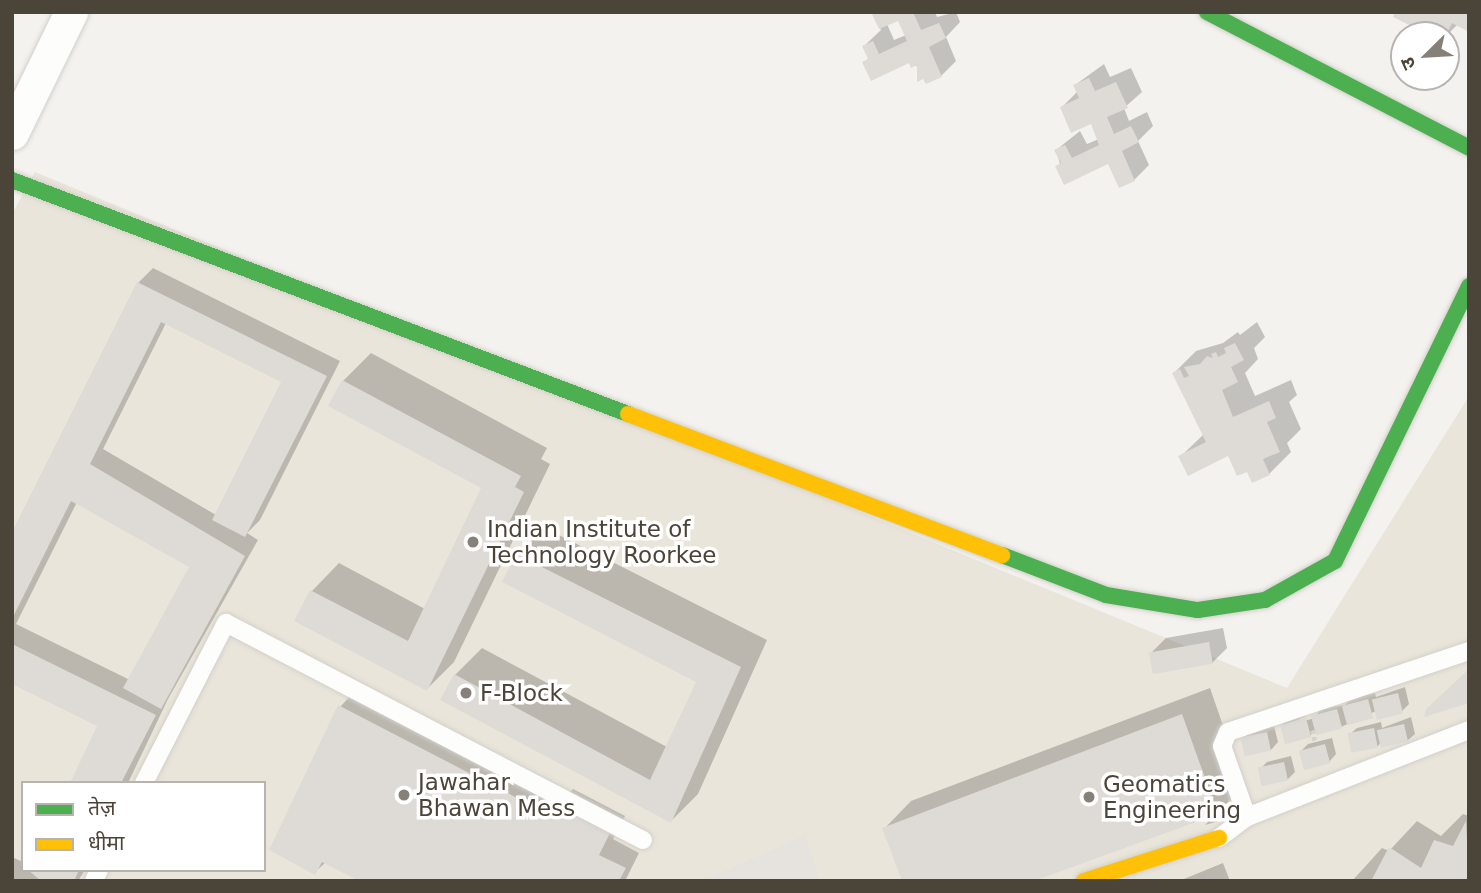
<!DOCTYPE html>
<html>
<head>
<meta charset="utf-8">
<style>
	body { margin:0 }
	#map { position:relative; width:1481px; height:893px; overflow:hidden; background:#f4f2ee; font-family:"DejaVu Sans","Noto Sans Devanagari",sans-serif }
	div>[style] { position:absolute }
	.education>* { inset:0; background:#eae5da }
	.parking>* { inset:0; background:#e6e3df }
	.shadow>* { inset:0; background:#0003 }
	.building>* { inset:0; background:#dedbd6; transform-origin:0 0 }
	.path>* { height:4.5px; margin-top:-2.25px; transform-origin:0; background:repeating-linear-gradient(90deg,#d3d2cc 0 3.5px,transparent 0 7px) }
	.roads { filter:drop-shadow(0 0 2px #d2d0cb) drop-shadow(0 0 2px #d2d0cb) }
	.lane>* { height:18px; margin:-9px; padding:0 9px; transform-origin:9px; border-radius:9px; background:#fdfdfc }
	.street>* { height:33px; margin:-16.5px; padding:0 16.5px; transform-origin:16.5px; border-radius:16.5px; background:#fdfdfc }
	.fast>* { height:16px; margin:-8px; padding:0 8px; transform-origin:8px; border-radius:8px; background:#4caf50 }
	.slow>* { height:16px; margin:-8px; padding:0 8px; transform-origin:8px; border-radius:8px; background:#ffc107 }
	.dots>* { width:19px; height:19px; translate:-50% -50%; box-sizing:border-box; border:4px solid #fff; border-radius:50% }
	span { translate:-50% -50%; white-space:nowrap; text-align:center; line-height:1.15; -webkit-text-stroke:7px #fff; paint-order:stroke }
	.poi-label { font-size:23px; color:#4b4439 }
	.left { translate:0 -50%; text-align:left }
	.frame { position:absolute; inset:0; border:14px solid #4b4439; pointer-events:none }
	.legend { position:absolute; left:21px; top:781px; width:245px; height:91px; box-sizing:border-box; background:#fff; border:2px solid #b7b4b0; margin:0; padding:9px 12px; list-style:none; font-size:21px; color:#4b4439 }
	.legend li { display:flex; align-items:center; gap:14px; height:35px }
	.legend b { width:35px; border:2px solid #b7b4b0 }
	.north { position:absolute; left:1390px; top:21px; width:70px; height:70px; box-sizing:border-box; background:#fff; border:2px solid #b7b4b0; border-radius:50%; rotate:246deg; font-size:19px; font-weight:700; line-height:28px; text-align:center; color:#4b4439 }
	.north::after { content:''; display:block; margin:auto; width:24px; height:32px; background:#868178; clip-path:polygon(50% 0,100% 100%,50% 72%,0 100%) }
</style>
</head>
<body>
<div id="map">
	<div class="education">
		<div style="clip-path:polygon(evenodd,35px 172px,1287px 688px,1469px 396px,1469px 881px,12px 881px,12px 214px,35px 172px,23px 783px,264px 783px,264px 870px,23px 870px,23px 783px)"></div>
	</div>
	<div class="parking">
		<div style="clip-path:polygon(805px 835px,820px 881px,702px 881px)"></div>
	</div>
	<div class="shadow">
		<div style="clip-path:polygon(evenodd,873px 12px,935px 12px,937px 17px,956px 12px,960px 22px,946px 37px,956px 61px,941px 76px,918px 79px,921px 69px,909px 61px,864px 62px,869px 58px,864px 46px,881px 30px,873px 12px,899px 18px,906px 35px,894px 40px,887px 24px,899px 18px)"></div>
		<div style="clip-path:polygon(1397px 12px,1469px 12px,1469px 30px,1458px 24px,1446px 36px,1434px 35px)"></div>
		<div style="clip-path:polygon(1104px 64px,1110px 77px,1131px 68px,1142px 92px,1124px 108px,1129px 121px,1147px 112px,1153px 126px,1138px 141px,1149px 165px,1134px 180px,1109px 162px,1065px 182px,1056px 150px,1080px 131px,1087px 144px,1099px 139px,1092px 122px,1062px 107px,1077px 92px,1075px 85px)"></div>
		<div style="clip-path:polygon(evenodd,153px 268px,340px 361px,260px 520px,247px 533px,258px 540px,168px 699px,128px 783px,72px 783px,99px 725px,12px 682px,12px 536px,138px 283px,153px 268px,166px 323px,284px 382px,216px 515px,103px 449px,166px 323px,153px 268px,77px 502px,192px 567px,130px 680px,16px 624px,77px 502px)"></div>
		<div style="clip-path:polygon(1257px 322px,1265px 337px,1254px 348px,1258px 359px,1245px 373px,1255px 396px,1291px 380px,1297px 395px,1289px 402px,1301px 429px,1287px 443px,1291px 452px,1269px 474px,1248px 470px,1229px 454px,1180px 457px,1204px 434px,1174px 373px,1196px 351px,1223px 343px,1238px 332px,1240px 335px)"></div>
		<div style="clip-path:polygon(371px 353px,547px 448px,541px 459px,550px 464px,454px 662px,427px 689px,296px 620px,312px 591px,339px 563px,425px 609px,483px 487px,330px 405px,343px 381px)"></div>
		<div style="clip-path:polygon(545px 528px,767px 640px,698px 794px,671px 821px,455px 675px,482px 648px,667px 747px,699px 681px,518px 555px)"></div>
		<div style="clip-path:polygon(1223px 628px,1227px 648px,1212px 663px,1151px 653px,1166px 638px)"></div>
		<div style="clip-path:polygon(1405px 687px,1409px 704px,1402px 711px,1376px 711px,1341px 727px,1316px 729px,1310px 736px,1282px 725px,1289px 718px,1313px 712px,1288px 725px,1315px 718px,1320px 709px,1345px 705px,1351px 698px,1375px 693px,1376px 697px)"></div>
		<div style="clip-path:polygon(1210px 688px,1244px 786px,1212px 818px,1221px 815px,1222px 820px,1205px 825px,1217px 813px,884px 829px,911px 801px)"></div>
		<div style="clip-path:polygon(354px 692px,562px 800px,573px 789px,625px 816px,613px 839px,639px 853px,625px 881px,361px 881px,326px 862px,315px 872px,340px 707px)"></div>
		<div style="clip-path:polygon(1411px 717px,1415px 734px,1407px 741px,1382px 741px,1378px 746px,1349px 735px,1357px 728px,1381px 722px,1382px 728px)"></div>
		<div style="clip-path:polygon(1274px 726px,1278px 742px,1271px 750px,1242px 739px,1250px 732px)"></div>
		<div style="clip-path:polygon(1332px 738px,1336px 754px,1329px 762px,1301px 751px,1308px 744px)"></div>
		<div style="clip-path:polygon(1291px 756px,1295px 772px,1288px 779px,1260px 769px,1267px 762px)"></div>
		<div style="clip-path:polygon(1463px 814px,1469px 816px,1469px 881px,1352px 881px,1382px 848px,1389px 851px,1417px 821px,1441px 836px)"></div>
		<div style="clip-path:polygon(12px 857px,23px 862px,23px 870px,85px 870px,78px 881px,12px 881px)"></div>
		<div style="clip-path:polygon(1223px 863px,1230px 881px,1179px 881px)"></div>
	</div>
	<div class="building">
		<div style="clip-path:polygon(871px 12px,913px 12px,921px 30px,939px 23px,946px 38px,929px 47px,942px 77px,926px 84px,923px 79px,917px 82px,917px 65px,911px 68px,909px 63px,871px 81px,862px 62px,868px 59px,862px 46px,873px 41px,879px 54px,907px 41px,898px 21px,879px 29px)"></div>
		<div style="clip-path:polygon(1395px 12px,1463px 12px,1469px 15px,1469px 32px,1452px 23px,1446px 35px,1430px 35px,1393px 17px)"></div>
		<div style="clip-path:polygon(1089px 78px,1095px 91px,1116px 82px,1128px 108px,1107px 117px,1114px 134px,1131px 126px,1139px 142px,1122px 151px,1135px 181px,1119px 188px,1108px 164px,1064px 185px,1055px 166px,1061px 163px,1054px 150px,1065px 145px,1072px 158px,1099px 145px,1091px 124px,1071px 133px,1060px 107px,1079px 98px,1073px 85px)"></div>
		<div style="clip-path:polygon(137px 282px,327px 376px,245px 537px,212px 520px,281px 382px,161px 322px,90px 464px,245px 556px,161px 709px,123px 688px,189px 567px,71px 501px,12px 619px,12px 532px)"></div>
		<div style="clip-path:polygon(1235px 343px,1244px 360px,1231px 367px,1238px 382px,1222px 390px,1233px 417px,1269px 401px,1276px 418px,1267px 422px,1280px 452px,1263px 459px,1270px 475px,1252px 483px,1247px 472px,1237px 476px,1228px 456px,1188px 476px,1178px 456px,1206px 442px,1172px 373px,1180px 369px,1184px 378px,1189px 376px,1184px 367px,1200px 364px,1207px 356px,1213px 358px,1211px 354px,1216px 352px,1218px 357px,1226px 353px,1224px 348px)"></div>
		<div style="clip-path:polygon(342px 380px,521px 476px,515px 487px,524px 492px,427px 691px,294px 621px,310px 590px,408px 641px,481px 488px,328px 406px)"></div>
		<div style="clip-path:polygon(516px 554px,741px 667px,671px 823px,440px 700px,454px 674px,650px 780px,696px 682px,502px 582px)"></div>
		<div style="left:1209px;top:642px;width:22px;height:61px;rotate:80deg"></div>
		<div style="clip-path:polygon(12px 644px,156px 715px,121px 783px,70px 783px,97px 726px,12px 684px)"></div>
		<div style="clip-path:polygon(1469px 669px,1469px 703px,1424px 717px,1426px 709px)"></div>
		<div style="left:1398px;top:693px;width:21px;height:27px;rotate:76deg"></div>
		<div style="left:1368px;top:699px;width:20px;height:27px;rotate:75deg"></div>
		<div style="clip-path:polygon(338px 705px,550px 815px,556px 803px,611px 831px,599px 855px,626px 868px,619px 881px,359px 881px,322px 862px,315px 875px,269px 850px)"></div>
		<div style="left:1337px;top:709px;width:20px;height:27px;rotate:75deg"></div>
		<div style="clip-path:polygon(1182px 714px,1218px 814px,1034px 881px,902px 881px,882px 828px)"></div>
		<div style="left:1306px;top:718px;width:20px;height:27px;rotate:75deg"></div>
		<div style="left:1404px;top:724px;width:18px;height:28px;rotate:77deg"></div>
		<div style="left:1374px;top:728px;width:20px;height:27px;rotate:79deg"></div>
		<div style="left:1267px;top:732px;width:19px;height:27px;rotate:78deg"></div>
		<div style="left:1325px;top:744px;width:20px;height:27px;rotate:75deg"></div>
		<div style="left:1284px;top:762px;width:19px;height:27px;rotate:78deg"></div>
		<div style="clip-path:polygon(1466px 821px,1469px 881px,1371px 881px,1389px 847px,1421px 868px,1434px 840px,1453px 846px)"></div>
		<div style="clip-path:polygon(28px 870px,79px 870px,74px 881px,41px 881px)"></div>
	</div>
	<div class="path">
		<div style="left:1313px;top:730px;width:11px;rotate:80deg"></div>
	</div>
	<div class="roads">
		<div class="lane">
			<div style="left:144px;top:783px;width:180px;rotate:-62.9deg"></div>
			<div style="left:226px;top:623px;width:470px;rotate:27.5deg"></div>
			<div style="left:1247px;top:817px;width:75px;rotate:-109.4deg"></div>
			<div style="left:1222px;top:746px;width:15px;rotate:-67deg"></div>
			<div style="left:1228px;top:732px;width:254px;rotate:-18.6deg"></div>
			<div style="left:1219px;top:838px;width:35px;rotate:-37deg"></div>
			<div style="left:1247px;top:817px;width:238px;rotate:-21.4deg"></div>
			<div style="left:94px;top:881px;width:12px;rotate:-66deg"></div>
		</div>
		<div class="street">
			<div style="left:12px;top:133px;width:135px;rotate:-64deg"></div>
		</div>
		<div class="fast">
			<div style="left:1207px;top:12px;width:295px;rotate:27.4deg"></div>
			<div style="left:12px;top:180px;width:659px;rotate:20.8deg"></div>
			<div style="left:1002px;top:555px;width:111px;rotate:21deg"></div>
			<div style="left:1106px;top:595px;width:93px;rotate:9.3deg"></div>
			<div style="left:1198px;top:610px;width:68px;rotate:-8.5deg"></div>
			<div style="left:1265px;top:600px;width:80px;rotate:-29.1deg"></div>
			<div style="left:1335px;top:561px;width:306px;rotate:-64deg"></div>
		</div>
		<div class="slow">
			<div style="left:628px;top:414px;width:400px;rotate:20.7deg"></div>
			<div style="left:1084px;top:881px;width:142px;rotate:-17.7deg"></div>
		</div>
	</div>
	<div class="dots">
		<div style="left:473px;top:542px;background:#868178"></div>
		<div style="left:466px;top:693px;background:#868178"></div>
		<div style="left:404px;top:795px;background:#868178"></div>
		<div style="left:1089px;top:797px;background:#868178"></div>
	</div>
	<div class="poi-label">
		<span class="left" style="left:487px;top:542px">Indian Institute of<br>Technology Roorkee</span>
		<span class="left" style="left:480px;top:693px">F-Block</span>
		<span class="left" style="left:418px;top:795px">Jawahar<br>Bhawan Mess</span>
		<span class="left" style="left:1103px;top:797px">Geomatics<br>Engineering</span>
	</div>
	<div class="frame"></div>
	<ul class="legend">
	<li><b style="height:9px;background:#4caf50"></b>तेज़</li>
	<li><b style="height:9px;background:#ffc107"></b>धीमा</li>
	</ul>
	<div class="north">उ</div>
</div>
</body>
</html>
